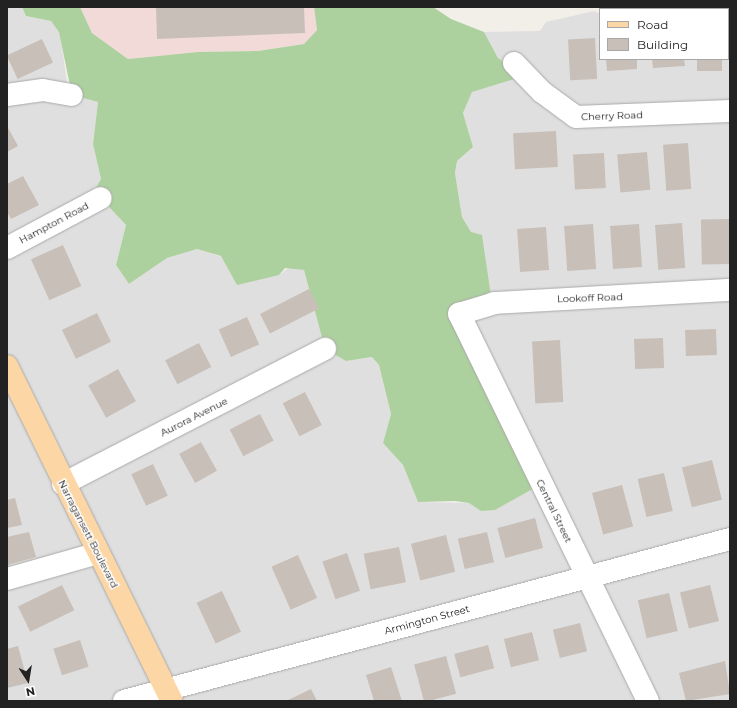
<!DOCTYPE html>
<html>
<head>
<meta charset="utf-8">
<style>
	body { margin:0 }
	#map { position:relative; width:737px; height:708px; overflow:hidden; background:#f2efe9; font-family:Montserrat,sans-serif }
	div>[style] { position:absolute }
	.residential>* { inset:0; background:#e0dfdf }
	.commercial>* { inset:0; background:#f2dad9 }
	.forest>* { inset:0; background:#add19e }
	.building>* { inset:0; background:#c7bfb8; transform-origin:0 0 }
	.roads { filter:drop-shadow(0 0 1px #a9a9a9) drop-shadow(0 0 1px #a9a9a9) }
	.street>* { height:22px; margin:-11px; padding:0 11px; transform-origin:11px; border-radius:11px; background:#fff }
	.primary>* { height:22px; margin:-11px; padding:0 11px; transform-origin:11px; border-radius:11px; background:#fcd6a4 }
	span { translate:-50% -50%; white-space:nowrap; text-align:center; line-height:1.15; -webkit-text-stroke:3px #fff; paint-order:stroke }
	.street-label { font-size:10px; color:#222 }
	.frame { position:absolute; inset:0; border:8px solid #222; pointer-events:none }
	.legend { position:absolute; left:599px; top:8px; width:130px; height:52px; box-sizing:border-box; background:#fff; border:1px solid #a7a7a7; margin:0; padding:5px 7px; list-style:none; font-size:12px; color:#222 }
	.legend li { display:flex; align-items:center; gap:8px; height:20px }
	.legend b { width:20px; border:1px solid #a7a7a7 }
	.north { position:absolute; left:8px; top:660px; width:40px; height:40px; -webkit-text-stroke:3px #fff; paint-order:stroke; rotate:168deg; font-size:11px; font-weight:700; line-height:16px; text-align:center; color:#222 }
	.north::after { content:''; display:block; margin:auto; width:14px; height:18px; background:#222; clip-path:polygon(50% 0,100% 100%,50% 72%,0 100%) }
</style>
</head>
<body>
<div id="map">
	<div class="residential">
		<div style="clip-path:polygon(7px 7px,22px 7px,26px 16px,51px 21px,60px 32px,68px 91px,72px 95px,98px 102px,93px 144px,101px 179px,94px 191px,126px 225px,116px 265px,129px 284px,167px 258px,197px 249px,279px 275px,291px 266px,304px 270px,325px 349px,346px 361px,373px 357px,379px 365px,391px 414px,383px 443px,403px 465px,418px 502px,469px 503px,481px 511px,459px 314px,471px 232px,462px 217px,455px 173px,457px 161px,473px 147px,463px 113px,472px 92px,498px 58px,484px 32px,540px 31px,546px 22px,594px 11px,600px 14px,600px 59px,728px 59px,730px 13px,730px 701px,7px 701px)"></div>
	</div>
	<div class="commercial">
		<div style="clip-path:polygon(80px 7px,314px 7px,317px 30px,304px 44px,258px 51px,198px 52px,128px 59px,92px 33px)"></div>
	</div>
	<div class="forest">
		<div style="clip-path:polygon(22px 7px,80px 7px,92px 33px,128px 59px,198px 52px,258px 51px,304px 44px,317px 30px,314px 7px,433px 7px,451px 19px,484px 32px,498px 58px,524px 76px,472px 92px,463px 113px,473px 147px,457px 161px,455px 173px,462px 217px,471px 232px,482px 235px,492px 303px,459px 314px,536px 487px,495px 510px,481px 511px,469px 503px,455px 501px,418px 502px,403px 465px,383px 443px,391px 414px,379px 365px,372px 357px,346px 361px,325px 349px,304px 270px,285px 268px,279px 275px,237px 285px,221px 256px,197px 249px,167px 258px,129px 284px,116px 265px,126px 225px,94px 191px,101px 179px,93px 144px,98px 102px,72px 95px,59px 32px,51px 21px,26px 16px)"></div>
	</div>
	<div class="building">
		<div style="clip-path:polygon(156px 7px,304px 7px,305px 33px,157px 39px)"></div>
		<div style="left:595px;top:38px;width:41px;height:27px;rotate:87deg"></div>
		<div style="left:42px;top:39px;width:26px;height:39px;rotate:65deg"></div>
		<div style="clip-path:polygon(606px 59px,637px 59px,637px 69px,607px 71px)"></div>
		<div style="clip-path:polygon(652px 59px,684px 59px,685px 66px,653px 68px)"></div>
		<div style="left:697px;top:59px;width:25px;height:12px"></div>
		<div style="clip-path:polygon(7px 126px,18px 146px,7px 152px)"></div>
		<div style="left:556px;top:131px;width:36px;height:43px;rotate:87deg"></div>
		<div style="left:688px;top:143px;width:46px;height:25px;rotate:86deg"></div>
		<div style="left:647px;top:152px;width:38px;height:30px;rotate:85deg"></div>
		<div style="left:604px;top:153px;width:35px;height:31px;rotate:87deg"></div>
		<div style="clip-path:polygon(23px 176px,39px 205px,11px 219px,7px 212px,7px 184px)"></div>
		<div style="left:729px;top:219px;width:45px;height:28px;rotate:89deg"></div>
		<div style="left:682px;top:223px;width:45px;height:27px;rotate:86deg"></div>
		<div style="left:593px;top:224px;width:45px;height:29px;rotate:86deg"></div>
		<div style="left:639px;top:224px;width:43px;height:29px;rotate:86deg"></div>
		<div style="left:546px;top:227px;width:43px;height:29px;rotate:86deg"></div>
		<div style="left:63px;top:245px;width:45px;height:35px;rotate:66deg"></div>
		<div style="left:309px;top:289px;width:22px;height:55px;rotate:63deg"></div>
		<div style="left:97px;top:313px;width:32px;height:39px;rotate:64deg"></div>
		<div style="left:247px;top:317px;width:30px;height:31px;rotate:66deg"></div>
		<div style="left:716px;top:329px;width:26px;height:31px;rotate:88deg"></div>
		<div style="left:663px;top:338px;width:30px;height:29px;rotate:88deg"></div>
		<div style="left:560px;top:340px;width:62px;height:28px;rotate:87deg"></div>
		<div style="left:199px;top:343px;width:27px;height:38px;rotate:63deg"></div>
		<div style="left:118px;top:369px;width:37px;height:34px;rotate:61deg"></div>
		<div style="left:305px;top:392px;width:37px;height:25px;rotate:63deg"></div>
		<div style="left:260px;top:414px;width:30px;height:34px;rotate:63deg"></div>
		<div style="left:201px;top:442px;width:33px;height:25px;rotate:61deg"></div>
		<div style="left:712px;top:460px;width:41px;height:31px;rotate:76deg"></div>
		<div style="left:153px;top:464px;width:35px;height:24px;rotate:65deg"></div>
		<div style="left:664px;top:473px;width:39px;height:27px;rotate:77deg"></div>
		<div style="left:622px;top:485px;width:43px;height:31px;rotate:75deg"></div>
		<div style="clip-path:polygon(15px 498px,22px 525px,7px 528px,7px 500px)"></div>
		<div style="left:535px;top:518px;width:31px;height:39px;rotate:75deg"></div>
		<div style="clip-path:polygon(29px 532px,36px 557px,7px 565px,7px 537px)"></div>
		<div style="left:487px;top:532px;width:31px;height:30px;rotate:77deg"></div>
		<div style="left:446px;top:535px;width:38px;height:36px;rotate:76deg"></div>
		<div style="left:399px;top:547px;width:36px;height:36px;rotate:79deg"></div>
		<div style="left:347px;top:553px;width:40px;height:26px;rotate:71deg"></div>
		<div style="left:298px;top:555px;width:47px;height:29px;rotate:66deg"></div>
		<div style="left:62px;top:585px;width:28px;height:49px;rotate:64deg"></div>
		<div style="left:710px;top:585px;width:37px;height:31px;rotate:76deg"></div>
		<div style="left:222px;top:591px;width:45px;height:28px;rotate:65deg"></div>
		<div style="left:669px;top:593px;width:39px;height:32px;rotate:77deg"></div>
		<div style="left:580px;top:623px;width:29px;height:28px;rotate:76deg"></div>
		<div style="left:532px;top:632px;width:29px;height:29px;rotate:76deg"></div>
		<div style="left:80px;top:640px;width:28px;height:28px;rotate:72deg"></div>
		<div style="left:488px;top:645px;width:24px;height:35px;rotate:75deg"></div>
		<div style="clip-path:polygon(18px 646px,28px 683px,7px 688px,7px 649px)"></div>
		<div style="left:446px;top:656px;width:39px;height:33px;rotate:75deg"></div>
		<div style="clip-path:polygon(725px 661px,730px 694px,686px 701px,679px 673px)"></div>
		<div style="clip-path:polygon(391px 667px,402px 701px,374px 701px,366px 675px)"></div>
		<div style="clip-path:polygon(311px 689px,317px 701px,286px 701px)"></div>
	</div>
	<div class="roads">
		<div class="street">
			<div style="left:514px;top:63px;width:40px;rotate:46deg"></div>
			<div style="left:542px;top:92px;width:42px;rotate:36.3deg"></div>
			<div style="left:576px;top:117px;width:154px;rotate:-2.2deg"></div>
			<div style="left:7px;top:95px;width:36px;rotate:-8deg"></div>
			<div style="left:43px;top:90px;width:29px;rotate:10deg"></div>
			<div style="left:7px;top:248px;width:106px;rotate:-28deg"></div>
			<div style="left:63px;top:484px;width:295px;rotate:-27.3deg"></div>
			<div style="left:7px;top:579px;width:95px;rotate:-15.9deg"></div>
			<div style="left:124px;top:701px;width:627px;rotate:-14.97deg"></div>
			<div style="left:648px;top:701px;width:431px;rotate:-116deg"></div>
			<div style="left:459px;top:314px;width:37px;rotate:-17deg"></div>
			<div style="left:494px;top:303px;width:236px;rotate:-3.2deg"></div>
		</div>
		<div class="primary">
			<div style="left:7px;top:366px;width:373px;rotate:63.8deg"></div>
		</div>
	</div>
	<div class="street-label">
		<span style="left:612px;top:116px;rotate:-2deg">Cherry Road</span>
		<span style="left:54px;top:223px;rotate:-28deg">Hampton Road</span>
		<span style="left:590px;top:298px;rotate:-2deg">Lookoff Road</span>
		<span style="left:194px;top:417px;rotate:-27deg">Aurora Avenue</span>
		<span style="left:554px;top:511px;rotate:64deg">Central Street</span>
		<span style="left:88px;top:534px;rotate:63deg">Narragansett Boulevard</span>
		<span style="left:427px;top:620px;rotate:-15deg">Armington Street</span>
	</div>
	<div class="frame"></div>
	<ul class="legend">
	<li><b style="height:5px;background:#fcd6a4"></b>Road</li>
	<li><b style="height:11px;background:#c7bfb8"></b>Building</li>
	</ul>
	<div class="north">N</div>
</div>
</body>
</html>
